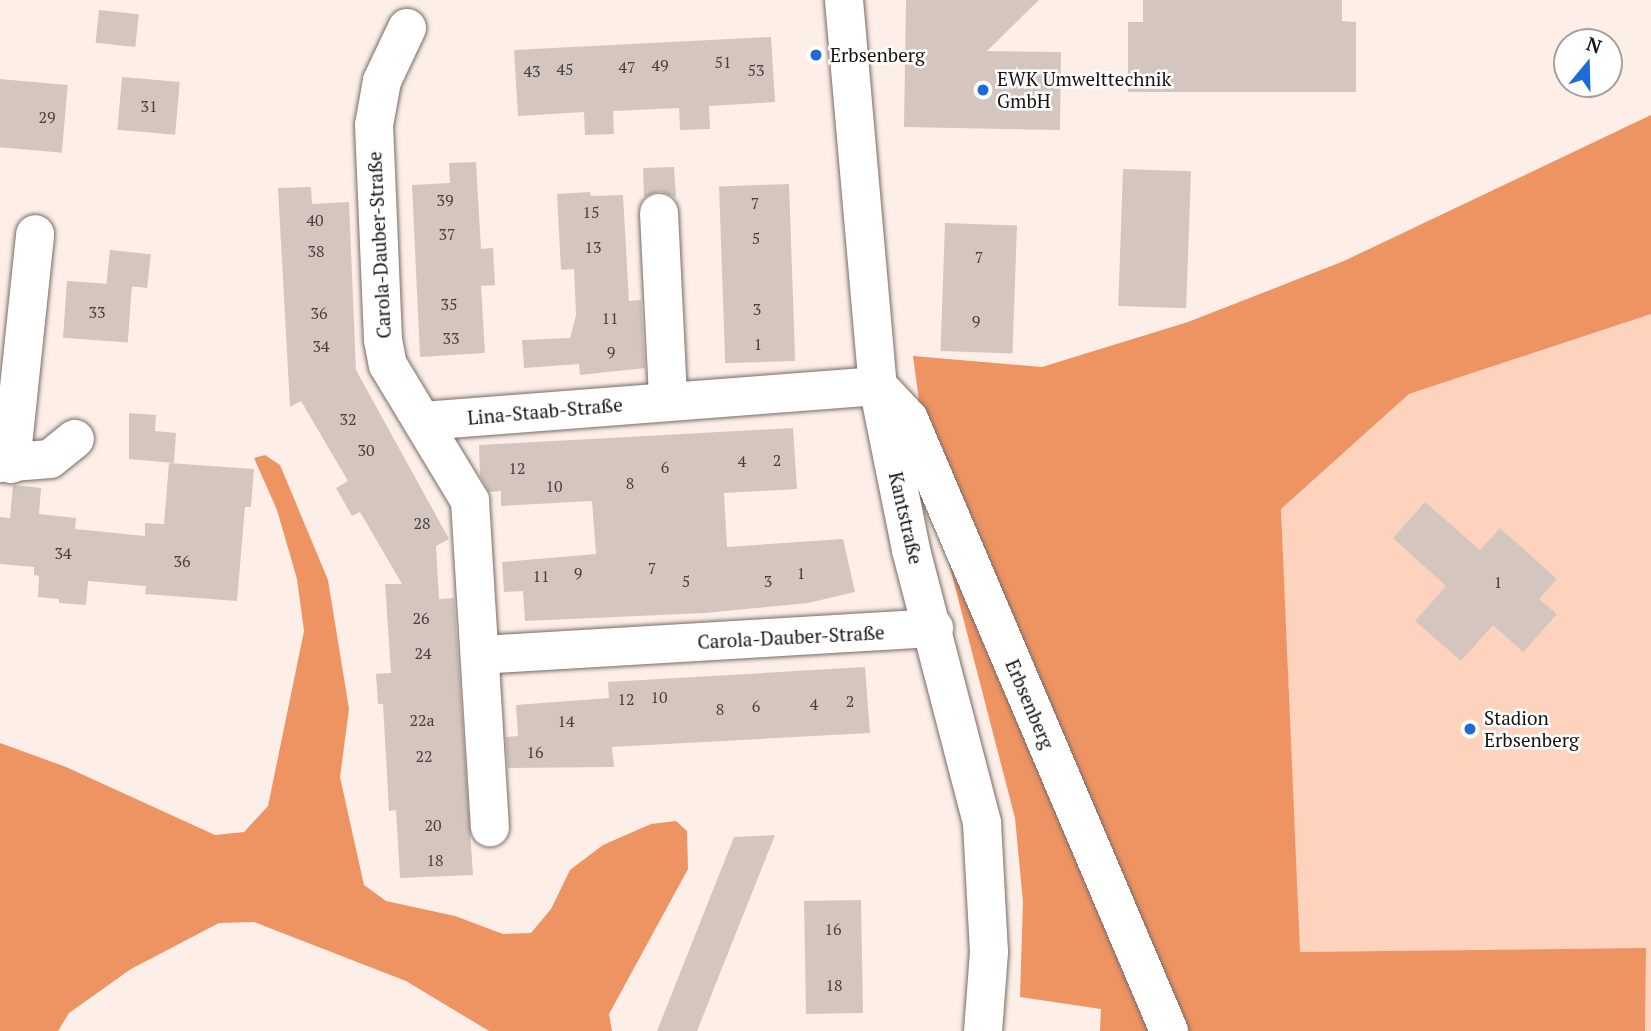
<!DOCTYPE html>
<html>
<head>
<meta charset="utf-8">
<style>
	body { margin:0 }
	#map { position:relative; width:1651px; height:1031px; overflow:hidden; background:#fdefe8; font-family:"PT Serif",serif }
	div>[style] { position:absolute }
	.green>* { inset:0; background:#fed3bd }
	.forest>* { inset:0; background:#ee9362 }
	.building>* { inset:0; background:#d4c6bf; transform-origin:0 0 }
	.roads { filter:drop-shadow(0 0 2px #786b65) drop-shadow(0 0 2px #786b65) }
	.minor>* { height:38px; margin:-19px; padding:0 19px; transform-origin:19px; border-radius:19px; background:#fff }
	.dots>* { width:19px; height:19px; translate:-50% -50%; box-sizing:border-box; border:4px solid #fff; border-radius:50% }
	span { translate:-50% -50%; white-space:nowrap; text-align:center; line-height:1.15; -webkit-text-stroke:5px #fff; paint-order:stroke }
	.number-label { font-size:16px; color:#47403c }
	.number-label span { -webkit-text-stroke-width:0 }
	.poi-label { font-size:19px; color:#181311 }
	.left { translate:0 -50%; text-align:left }
	.street-label { font-size:19px; color:#181311 }
	.north { position:absolute; left:1553px; top:28px; width:70px; height:70px; box-sizing:border-box; background:#fff; border:2px solid #a3a1a0; border-radius:50%; rotate:19deg; font-size:19px; font-weight:700; line-height:28px; text-align:center; color:#181311 }
	.north::after { content:''; display:block; margin:auto; width:24px; height:32px; background:#1f6bd6; clip-path:polygon(50% 0,100% 100%,50% 72%,0 100%) }
</style>
</head>
<body>
<div id="map">
	<div class="green">
		<div style="clip-path:polygon(1651px 314px,1651px 1031px,1645px 1031px,1646px 949px,1299px 952px,1281px 509px,1409px 394px)"></div>
	</div>
	<div class="forest">
		<div style="clip-path:polygon(1651px 115px,1651px 314px,1409px 394px,1281px 509px,1300px 952px,1646px 948px,1645px 1031px,1100px 1031px,1101px 1009px,1020px 997px,1023px 902px,1015px 818px,932px 498px,913px 356px,1042px 367px,1188px 322px,1344px 261px)"></div>
		<div style="clip-path:polygon(265px 455px,280px 465px,328px 580px,349px 709px,340px 777px,364px 885px,386px 901px,455px 916px,503px 934px,531px 933px,551px 909px,570px 870px,603px 845px,651px 824px,676px 821px,687px 831px,688px 869px,609px 1014px,612px 1031px,489px 1031px,406px 981px,254px 922px,219px 923px,131px 969px,69px 1013px,58px 1031px,0 1031px,0 743px,66px 767px,215px 835px,244px 832px,268px 806px,304px 631px,297px 579px,277px 510px,254px 458px)"></div>
	</div>
	<div class="building">
		<div style="clip-path:polygon(906px 0,1039px 0,987px 51px,1061px 52px,1060px 130px,904px 127px)"></div>
		<div style="clip-path:polygon(1143px 0,1342px 0,1342px 21px,1356px 22px,1356px 92px,1128px 92px,1128px 22px,1143px 22px)"></div>
		<div style="left:99px;top:10px;width:40px;height:33px;rotate:6deg"></div>
		<div style="clip-path:polygon(771px 37px,775px 102px,709px 106px,710px 129px,680px 130px,679px 108px,613px 111px,614px 134px,585px 135px,584px 112px,518px 116px,514px 50px)"></div>
		<div style="left:122px;top:77px;width:58px;height:53px;rotate:5deg"></div>
		<div style="left:0;top:79px;width:68px;height:68px;rotate:5deg"></div>
		<div style="clip-path:polygon(476px 162px,481px 249px,493px 248px,495px 285px,481px 286px,485px 353px,420px 357px,412px 185px,450px 183px,449px 163px)"></div>
		<div style="clip-path:polygon(674px 167px,676px 197px,659px 191px,644px 197px,643px 168px)"></div>
		<div style="left:1123px;top:169px;width:68px;height:137px;rotate:2deg"></div>
		<div style="left:789px;top:184px;width:177px;height:70px;rotate:88deg"></div>
		<div style="clip-path:polygon(311px 187px,312px 204px,349px 202px,356px 370px,449px 539px,436px 546px,439px 599px,454px 598px,473px 875px,400px 878px,396px 810px,389px 811px,383px 704px,378px 704px,376px 674px,391px 673px,385px 584px,402px 584px,360px 512px,352px 516px,336px 488px,348px 481px,301px 401px,290px 407px,278px 188px)"></div>
		<div style="clip-path:polygon(590px 192px,591px 196px,623px 195px,629px 301px,641px 300px,645px 368px,580px 375px,579px 364px,524px 368px,522px 340px,570px 338px,576px 315px,574px 269px,561px 270px,557px 194px)"></div>
		<div style="left:945px;top:223px;width:72px;height:128px;rotate:2deg"></div>
		<div style="left:110px;top:250px;width:41px;height:34px;rotate:6deg"></div>
		<div style="left:67px;top:281px;width:65px;height:57px;rotate:4deg"></div>
		<div style="clip-path:polygon(129px 413px,156px 415px,155px 431px,176px 433px,174px 463px,129px 459px)"></div>
		<div style="clip-path:polygon(793px 428px,797px 489px,724px 493px,727px 547px,843px 539px,855px 592px,808px 603px,705px 613px,525px 621px,523px 591px,504px 592px,502px 562px,596px 554px,592px 501px,501px 506px,501px 491px,489px 492px,480px 475px,479px 445px)"></div>
		<div style="clip-path:polygon(169px 463px,254px 469px,251px 507px,245px 507px,237px 601px,145px 594px,146px 586px,88px 581px,86px 605px,59px 603px,59px 599px,38px 597px,39px 576px,34px 575px,34px 567px,0 564px,0 517px,10px 518px,13px 485px,41px 488px,39px 514px,76px 518px,75px 529px,145px 536px,145px 523px,164px 524px)"></div>
		<div style="clip-path:polygon(1425px 502px,1480px 550px,1500px 528px,1557px 579px,1539px 599px,1557px 614px,1523px 652px,1493px 625px,1461px 661px,1415px 621px,1446px 586px,1393px 538px)"></div>
		<div style="clip-path:polygon(865px 667px,870px 733px,612px 747px,614px 767px,508px 768px,506px 737px,518px 736px,516px 705px,609px 698px,608px 682px)"></div>
		<div style="clip-path:polygon(775px 835px,697px 1031px,657px 1031px,734px 837px)"></div>
		<div style="left:861px;top:900px;width:113px;height:57px;rotate:89deg"></div>
	</div>
	<div class="roads">
		<div class="minor">
			<div style="left:844px;top:0;width:387px;rotate:85deg"></div>
			<div style="left:878px;top:386px;width:167px;rotate:78.6deg"></div>
			<div style="left:911px;top:550px;width:282px;rotate:75.4deg"></div>
			<div style="left:982px;top:823px;width:129px;rotate:86.9deg"></div>
			<div style="left:989px;top:952px;width:79px;rotate:94.3deg"></div>
			<div style="left:407px;top:28px;width:59px;rotate:115.3deg"></div>
			<div style="left:382px;top:81px;width:45px;rotate:100.3deg"></div>
			<div style="left:374px;top:125px;width:215px;rotate:87.6deg"></div>
			<div style="left:383px;top:340px;width:25px;rotate:79deg"></div>
			<div style="left:388px;top:365px;width:159px;rotate:58.9deg"></div>
			<div style="left:470px;top:501px;width:327px;rotate:86.5deg"></div>
			<div style="left:659px;top:213px;width:187px;rotate:87.2deg"></div>
			<div style="left:423px;top:421px;width:456px;rotate:-4.4deg"></div>
			<div style="left:878px;top:386px;width:45px;rotate:46.8deg"></div>
			<div style="left:909px;top:419px;width:665px;rotate:66.98deg"></div>
			<div style="left:0;top:463px;width:50px;rotate:-4.6deg"></div>
			<div style="left:50px;top:459px;width:32px;rotate:-39deg"></div>
			<div style="left:11px;top:464px;width:231px;rotate:-84deg"></div>
			<div style="left:480px;top:655px;width:455px;rotate:-3.4deg"></div>
		</div>
	</div>
	<div class="dots">
		<div style="left:816px;top:55px;background:#1f6bd6"></div>
		<div style="left:983px;top:90px;background:#1f6bd6"></div>
		<div style="left:1470px;top:729px;background:#1f6bd6"></div>
	</div>
	<div class="number-label">
		<span style="left:723px;top:62px">51</span>
		<span style="left:660px;top:65px">49</span>
		<span style="left:627px;top:67px">47</span>
		<span style="left:565px;top:69px">45</span>
		<span style="left:756px;top:70px">53</span>
		<span style="left:532px;top:71px">43</span>
		<span style="left:149px;top:106px">31</span>
		<span style="left:47px;top:117px">29</span>
		<span style="left:445px;top:200px">39</span>
		<span style="left:755px;top:203px">7</span>
		<span style="left:591px;top:212px">15</span>
		<span style="left:315px;top:220px">40</span>
		<span style="left:447px;top:234px">37</span>
		<span style="left:756px;top:238px">5</span>
		<span style="left:593px;top:247px">13</span>
		<span style="left:316px;top:251px">38</span>
		<span style="left:979px;top:257px">7</span>
		<span style="left:449px;top:304px">35</span>
		<span style="left:757px;top:309px">3</span>
		<span style="left:97px;top:312px">33</span>
		<span style="left:319px;top:313px">36</span>
		<span style="left:610px;top:318px">11</span>
		<span style="left:976px;top:321px">9</span>
		<span style="left:451px;top:338px">33</span>
		<span style="left:758px;top:344px">1</span>
		<span style="left:321px;top:346px">34</span>
		<span style="left:611px;top:352px">9</span>
		<span style="left:348px;top:419px">32</span>
		<span style="left:366px;top:450px">30</span>
		<span style="left:777px;top:460px">2</span>
		<span style="left:742px;top:461px">4</span>
		<span style="left:665px;top:467px">6</span>
		<span style="left:517px;top:468px">12</span>
		<span style="left:630px;top:483px">8</span>
		<span style="left:554px;top:486px">10</span>
		<span style="left:422px;top:523px">28</span>
		<span style="left:63px;top:553px">34</span>
		<span style="left:182px;top:561px">36</span>
		<span style="left:652px;top:568px">7</span>
		<span style="left:578px;top:573px">9</span>
		<span style="left:801px;top:573px">1</span>
		<span style="left:541px;top:576px">11</span>
		<span style="left:686px;top:581px">5</span>
		<span style="left:768px;top:581px">3</span>
		<span style="left:1498px;top:582px">1</span>
		<span style="left:421px;top:618px">26</span>
		<span style="left:423px;top:653px">24</span>
		<span style="left:659px;top:697px">10</span>
		<span style="left:626px;top:699px">12</span>
		<span style="left:850px;top:701px">2</span>
		<span style="left:814px;top:704px">4</span>
		<span style="left:756px;top:706px">6</span>
		<span style="left:720px;top:709px">8</span>
		<span style="left:422px;top:720px">22a</span>
		<span style="left:566px;top:721px">14</span>
		<span style="left:535px;top:752px">16</span>
		<span style="left:424px;top:756px">22</span>
		<span style="left:433px;top:825px">20</span>
		<span style="left:435px;top:860px">18</span>
		<span style="left:833px;top:929px">16</span>
		<span style="left:834px;top:985px">18</span>
	</div>
	<div class="poi-label">
		<span class="left" style="left:830px;top:55px">Erbsenberg</span>
		<span class="left" style="left:997px;top:90px">EWK Umwelttechnik<br>GmbH</span>
		<span class="left" style="left:1484px;top:729px">Stadion<br>Erbsenberg</span>
	</div>
	<div class="street-label">
		<span style="left:379px;top:245px;rotate:-93deg">Carola-Dauber-Straße</span>
		<span style="left:545px;top:411px;rotate:-5deg">Lina-Staab-Straße</span>
		<span style="left:906px;top:518px;rotate:77deg">Kantstraße</span>
		<span style="left:791px;top:637px;rotate:-3deg">Carola-Dauber-Straße</span>
		<span style="left:1030px;top:704px;rotate:67deg">Erbsenberg</span>
	</div>
	<div class="north">N</div>
</div>
</body>
</html>
